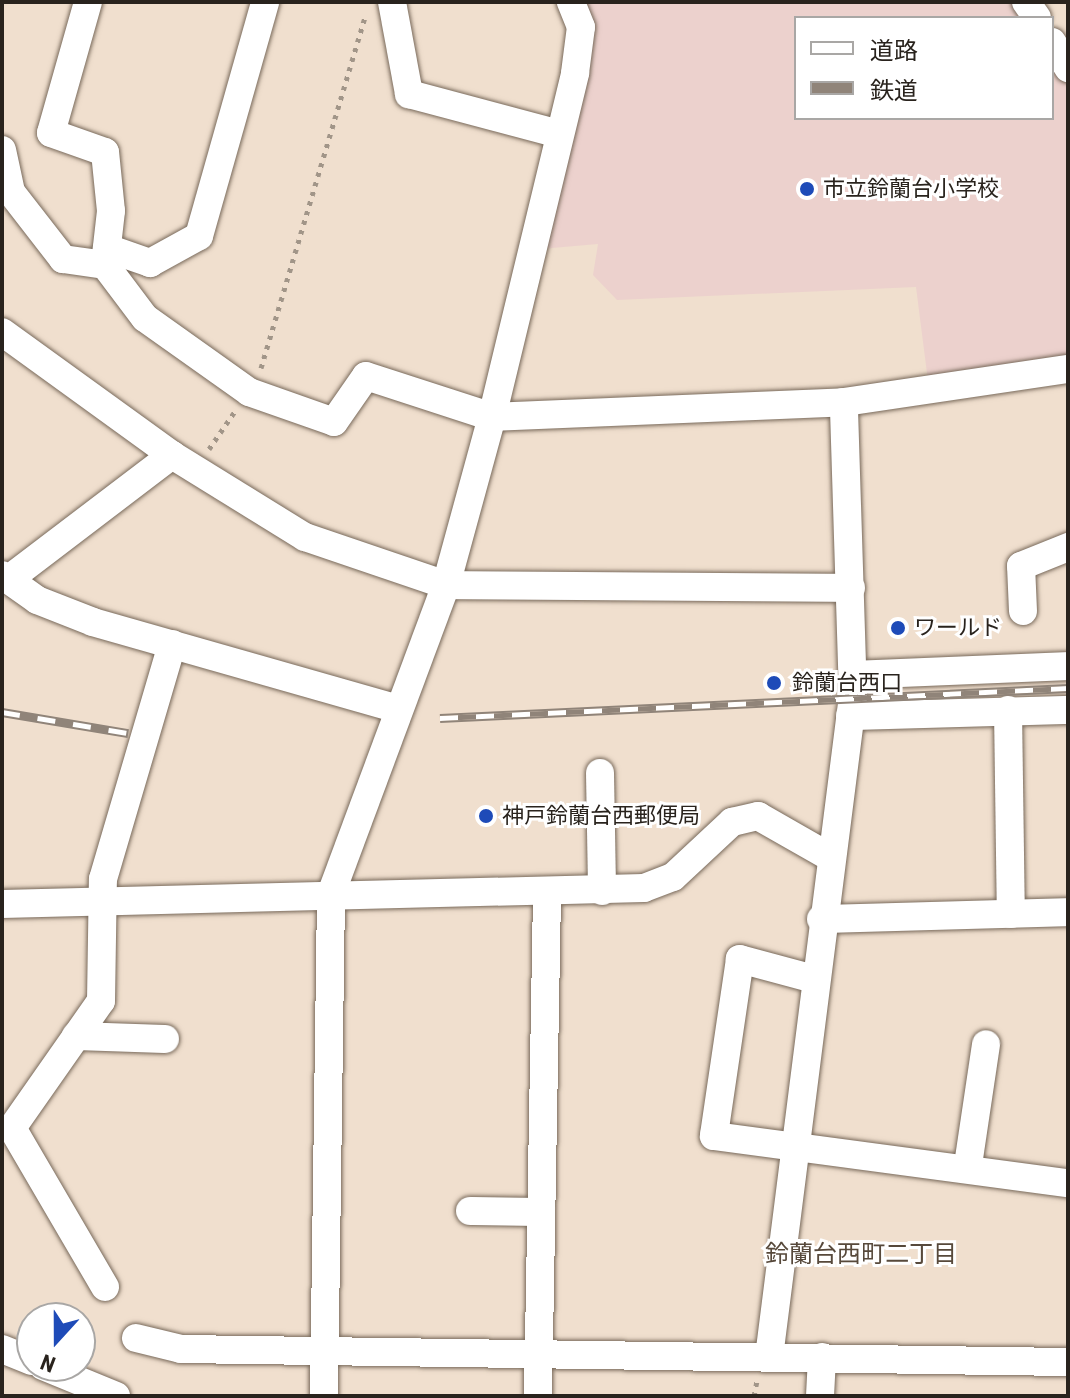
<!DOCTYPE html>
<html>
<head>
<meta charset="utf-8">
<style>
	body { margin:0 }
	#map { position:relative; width:1070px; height:1398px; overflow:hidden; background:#f0dfce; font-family:"Roboto Condensed","Noto Sans JP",sans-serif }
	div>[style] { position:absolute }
	.education>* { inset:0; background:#ecd1cd }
	.path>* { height:5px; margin-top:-2.5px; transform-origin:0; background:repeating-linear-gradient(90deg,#a19588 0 4px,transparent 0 10px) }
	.roads { filter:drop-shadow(0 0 2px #78695a) drop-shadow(0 0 2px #78695a) }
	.street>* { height:28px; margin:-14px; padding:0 14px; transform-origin:14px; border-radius:14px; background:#fff }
	.rail>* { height:9px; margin-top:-4.5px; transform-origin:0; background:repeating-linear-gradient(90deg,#fff 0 18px,#908479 0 36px); box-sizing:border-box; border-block:2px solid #908479 }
	.dots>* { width:22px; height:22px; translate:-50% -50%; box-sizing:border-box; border:4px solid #fff; border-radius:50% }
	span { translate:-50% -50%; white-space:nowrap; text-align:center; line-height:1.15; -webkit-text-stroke:6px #fff; paint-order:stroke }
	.poi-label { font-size:22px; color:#29231d }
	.left { translate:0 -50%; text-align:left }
	.neighbourhood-label { font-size:24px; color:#57493b }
	.frame { position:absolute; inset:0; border:4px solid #29231d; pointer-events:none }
	.legend { position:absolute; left:794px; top:16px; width:260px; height:104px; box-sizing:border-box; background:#fff; border:2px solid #a9a7a5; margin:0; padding:10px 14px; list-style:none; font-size:24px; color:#29231d }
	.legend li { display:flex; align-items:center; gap:16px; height:40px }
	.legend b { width:40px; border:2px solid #a9a7a5 }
	.north { position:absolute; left:16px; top:1302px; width:80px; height:80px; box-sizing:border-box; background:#fff; border:2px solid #a9a7a5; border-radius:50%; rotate:201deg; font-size:22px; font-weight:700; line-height:32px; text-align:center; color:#29231d }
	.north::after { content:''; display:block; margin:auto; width:28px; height:36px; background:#1e4bb8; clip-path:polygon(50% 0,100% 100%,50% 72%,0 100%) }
</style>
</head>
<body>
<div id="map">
	<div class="education">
		<div style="clip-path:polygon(571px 2px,1026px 2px,1037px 18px,796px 18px,796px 118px,1052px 118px,1052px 42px,1068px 68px,1068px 369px,929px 389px,916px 287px,617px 300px,593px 275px,598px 244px,529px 250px,559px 134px)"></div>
	</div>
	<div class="path">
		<div style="left:261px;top:368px;width:369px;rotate:-73.5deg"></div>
		<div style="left:209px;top:449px;width:46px;rotate:-55.6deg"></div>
		<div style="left:754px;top:1396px;width:15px;rotate:-79deg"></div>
	</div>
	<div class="roads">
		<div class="street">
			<div style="left:88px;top:2px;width:136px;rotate:105.8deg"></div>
			<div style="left:51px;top:133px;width:57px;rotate:19.4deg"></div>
			<div style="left:105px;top:152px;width:59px;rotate:84.2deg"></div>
			<div style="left:111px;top:211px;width:53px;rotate:96.5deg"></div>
			<div style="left:392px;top:2px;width:94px;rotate:79.5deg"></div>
			<div style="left:409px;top:94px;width:155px;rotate:14.9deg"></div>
			<div style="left:1026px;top:2px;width:19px;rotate:55deg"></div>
			<div style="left:1052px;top:42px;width:31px;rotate:58deg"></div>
			<div style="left:2px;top:150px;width:43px;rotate:77.9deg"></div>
			<div style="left:11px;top:192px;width:85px;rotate:52.2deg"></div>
			<div style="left:63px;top:259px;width:42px;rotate:8.1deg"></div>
			<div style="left:105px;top:265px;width:66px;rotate:53deg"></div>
			<div style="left:145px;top:318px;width:128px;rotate:35.4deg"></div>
			<div style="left:249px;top:392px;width:90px;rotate:19.4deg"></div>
			<div style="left:334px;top:422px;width:56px;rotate:-55.2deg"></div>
			<div style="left:366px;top:376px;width:133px;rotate:18deg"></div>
			<div style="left:492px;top:417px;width:352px;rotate:-2.4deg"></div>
			<div style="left:844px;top:402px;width:226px;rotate:-8.4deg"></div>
			<div style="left:107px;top:248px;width:46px;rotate:19.2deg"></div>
			<div style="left:150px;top:263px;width:56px;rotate:-28.9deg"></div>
			<div style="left:199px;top:236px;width:243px;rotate:-74.2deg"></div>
			<div style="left:2px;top:332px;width:210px;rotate:35.9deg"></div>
			<div style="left:172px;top:455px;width:156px;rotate:31.7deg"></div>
			<div style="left:305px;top:537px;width:149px;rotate:18.8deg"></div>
			<div style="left:446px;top:585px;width:405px;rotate:0.4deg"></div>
			<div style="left:2px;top:575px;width:43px;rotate:35.5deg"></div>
			<div style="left:37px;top:600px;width:60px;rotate:21.4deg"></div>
			<div style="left:93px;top:622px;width:318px;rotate:15.9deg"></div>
			<div style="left:9px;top:579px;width:205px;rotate:-37.3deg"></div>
			<div style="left:1023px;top:611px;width:45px;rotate:-92.5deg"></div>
			<div style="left:1021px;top:566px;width:51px;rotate:-22deg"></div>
			<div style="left:854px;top:675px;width:214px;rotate:-2.4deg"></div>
			<div style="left:1008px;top:710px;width:204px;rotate:89.2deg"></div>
			<div style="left:850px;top:716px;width:218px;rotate:-1.6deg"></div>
			<div style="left:600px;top:773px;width:118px;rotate:89deg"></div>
			<div style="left:2px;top:904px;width:642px;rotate:-1.43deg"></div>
			<div style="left:644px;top:888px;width:31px;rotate:-21deg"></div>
			<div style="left:673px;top:877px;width:81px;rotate:-43deg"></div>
			<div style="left:732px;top:822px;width:27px;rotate:-13deg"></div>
			<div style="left:758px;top:816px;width:81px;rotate:29.7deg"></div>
			<div style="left:821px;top:919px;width:247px;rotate:-1.6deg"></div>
			<div style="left:814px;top:979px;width:77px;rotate:-164.9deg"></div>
			<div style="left:740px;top:959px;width:179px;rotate:98.4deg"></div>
			<div style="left:714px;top:1136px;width:357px;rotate:7.6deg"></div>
			<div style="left:76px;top:1036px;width:89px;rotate:1.9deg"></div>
			<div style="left:968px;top:1165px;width:122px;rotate:-81.5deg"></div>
			<div style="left:470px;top:1211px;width:71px;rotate:0.8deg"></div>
			<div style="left:105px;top:1287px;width:184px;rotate:-120.3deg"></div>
			<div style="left:12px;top:1128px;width:155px;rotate:-55deg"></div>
			<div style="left:101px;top:1001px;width:122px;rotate:-89.1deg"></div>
			<div style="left:103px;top:879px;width:245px;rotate:-73.6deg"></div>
			<div style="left:136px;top:1338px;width:46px;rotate:13.7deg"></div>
			<div style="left:181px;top:1349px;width:887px;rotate:0.84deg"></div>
			<div style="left:2px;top:1349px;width:32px;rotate:22deg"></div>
			<div style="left:769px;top:1357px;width:666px;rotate:-82.76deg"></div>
			<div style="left:853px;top:696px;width:294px;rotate:-91.8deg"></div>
			<div style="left:43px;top:1366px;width:79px;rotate:22.3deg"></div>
			<div style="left:324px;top:1396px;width:502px;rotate:-89.2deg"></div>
			<div style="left:331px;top:894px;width:330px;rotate:-69.6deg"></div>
			<div style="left:446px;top:585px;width:174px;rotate:-74.7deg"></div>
			<div style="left:492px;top:417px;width:354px;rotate:-76.4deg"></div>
			<div style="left:575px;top:73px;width:46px;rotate:-82.6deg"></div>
			<div style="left:581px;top:27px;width:27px;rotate:-112deg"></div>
			<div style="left:538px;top:1396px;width:503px;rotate:-88.97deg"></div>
			<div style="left:820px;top:1396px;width:39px;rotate:-87deg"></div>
		</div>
	</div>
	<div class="rail">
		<div style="left:2px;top:712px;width:128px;rotate:9.5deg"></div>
		<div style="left:440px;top:718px;width:629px;rotate:-2.73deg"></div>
	</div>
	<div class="dots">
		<div style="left:807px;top:189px;background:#1e4bb8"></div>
		<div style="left:898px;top:628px;background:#1e4bb8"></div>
		<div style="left:774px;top:683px;background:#1e4bb8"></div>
		<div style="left:486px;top:816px;background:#1e4bb8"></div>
	</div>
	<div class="poi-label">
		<span class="left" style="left:823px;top:189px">市立鈴蘭台小学校</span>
		<span class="left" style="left:914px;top:628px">ワールド</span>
		<span class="left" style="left:792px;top:683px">鈴蘭台西口</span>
		<span class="left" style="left:502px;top:816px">神戸鈴蘭台西郵便局</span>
	</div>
	<div class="neighbourhood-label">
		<span style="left:861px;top:1255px">鈴蘭台西町二丁目</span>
	</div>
	<div class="frame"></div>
	<ul class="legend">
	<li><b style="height:10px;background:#fff"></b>道路</li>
	<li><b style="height:10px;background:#908479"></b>鉄道</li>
	</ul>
	<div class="north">N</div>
</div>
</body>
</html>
